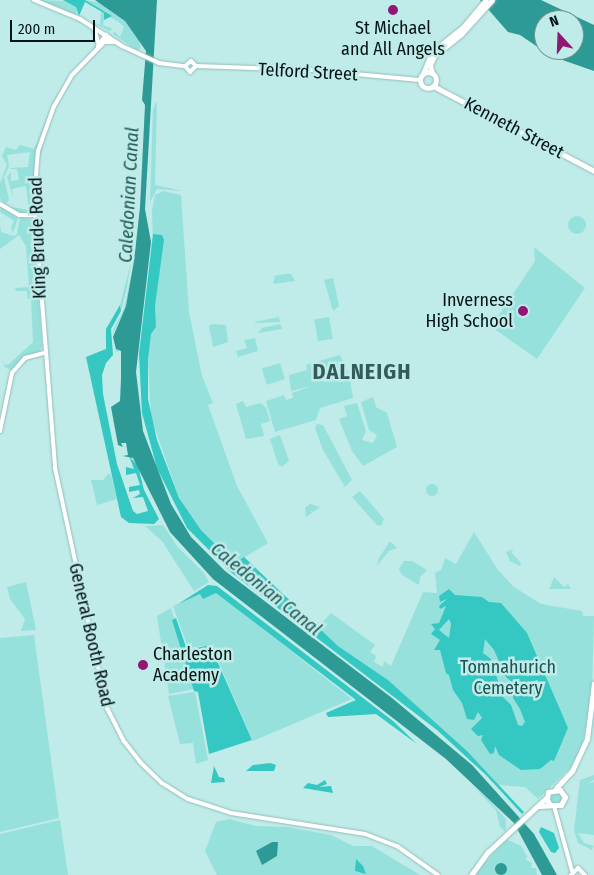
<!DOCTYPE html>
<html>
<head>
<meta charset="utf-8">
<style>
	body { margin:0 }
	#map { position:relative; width:594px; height:875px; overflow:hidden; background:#bfebe8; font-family:"Fira Sans Condensed",sans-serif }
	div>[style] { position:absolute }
	.green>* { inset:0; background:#97e1dd; transform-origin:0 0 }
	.round { border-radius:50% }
	.forest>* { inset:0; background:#35c7c2 }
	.water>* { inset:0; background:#2e9a95 }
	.roads { filter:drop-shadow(0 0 1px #93bdbb) drop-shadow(0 0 1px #93bdbb) }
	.secondary>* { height:4px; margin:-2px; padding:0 2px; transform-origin:2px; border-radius:2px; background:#fff }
	.primary>* { height:4px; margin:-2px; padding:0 2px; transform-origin:2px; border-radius:2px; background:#fff }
	.highway>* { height:5px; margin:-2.5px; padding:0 2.5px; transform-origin:2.5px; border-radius:2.5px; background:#fff }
	.highway>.ring { margin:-2.5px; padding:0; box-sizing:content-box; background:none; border:5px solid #fff; border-radius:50% }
	.dots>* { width:14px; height:14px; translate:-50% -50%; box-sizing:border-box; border:2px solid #bfebe8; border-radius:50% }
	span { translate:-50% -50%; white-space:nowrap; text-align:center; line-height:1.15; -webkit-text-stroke:5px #bfebe8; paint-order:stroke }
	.poi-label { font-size:18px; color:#041413 }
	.right { translate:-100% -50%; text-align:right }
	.left { translate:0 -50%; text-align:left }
	.street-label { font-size:18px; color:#041413 }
	.park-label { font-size:18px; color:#195452 }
	.water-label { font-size:19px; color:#215a58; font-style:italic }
	.district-label { font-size:22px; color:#335b59; font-weight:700; letter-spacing:1px }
	.north { position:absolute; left:534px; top:10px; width:50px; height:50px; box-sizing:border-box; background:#bfebe8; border:1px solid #749593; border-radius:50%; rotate:340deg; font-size:14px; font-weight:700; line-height:20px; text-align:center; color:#041413 }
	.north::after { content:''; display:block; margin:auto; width:18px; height:22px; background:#921673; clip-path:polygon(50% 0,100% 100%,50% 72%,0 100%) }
	.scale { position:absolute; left:10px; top:20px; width:85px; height:22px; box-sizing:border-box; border:2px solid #041413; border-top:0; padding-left:6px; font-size:15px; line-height:18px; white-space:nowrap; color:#041413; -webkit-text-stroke:4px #bfebe8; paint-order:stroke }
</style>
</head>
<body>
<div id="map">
	<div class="green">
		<div style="clip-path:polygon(39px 0,66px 1px,76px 7px,77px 15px)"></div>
		<div style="clip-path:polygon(85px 0,102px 3px,125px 21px,139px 41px,141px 47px,138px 51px,113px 34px,114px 31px,120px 37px,124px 27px,120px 23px)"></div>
		<div style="clip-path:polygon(101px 11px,105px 14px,103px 25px,113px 29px,109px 31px,91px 21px,100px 25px)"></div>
		<div style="clip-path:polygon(58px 91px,36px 152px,32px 212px,19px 213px,11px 209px,11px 207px,29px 210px,26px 186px,12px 189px,13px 197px,7px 177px,11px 172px,11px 181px,19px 180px,17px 169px,11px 169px,10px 168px,28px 167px,30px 152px,7px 155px,9px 166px,4px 177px,9px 200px,6px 204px,0 199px,0 183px,7px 165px,2px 156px,6px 147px,16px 150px,20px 145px,34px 149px)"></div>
		<div style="clip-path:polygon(157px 101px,155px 185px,183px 191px,157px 189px,150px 202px,153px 109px)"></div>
		<div style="clip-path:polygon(46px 135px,38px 165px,37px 206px,41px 248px,49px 251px,40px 248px,36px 201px,36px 182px,39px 157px)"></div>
		<div style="clip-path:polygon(163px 191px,181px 195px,189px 312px,202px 376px,213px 403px,208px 405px,237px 486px,268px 543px,235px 563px,201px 530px,179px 498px,151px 417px,148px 360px,151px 334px,156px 327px,155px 306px,163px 237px,154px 234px,153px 245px,152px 210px,155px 195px)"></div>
		<div style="clip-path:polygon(1px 207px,18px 218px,13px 233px,11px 227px,14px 221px,0 212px)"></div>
		<div class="round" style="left:568px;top:216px;width:18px;height:18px"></div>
		<div style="clip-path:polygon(20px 217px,33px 220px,42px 347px,40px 351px,22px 358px,11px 370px,5px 367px,1px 358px,5px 365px,9px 364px,33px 342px,31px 299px,28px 299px,27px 291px,16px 291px,15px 288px,29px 287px,26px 246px,19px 235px,0 249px,0 224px,1px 232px,14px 236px,17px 234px)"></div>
		<div style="clip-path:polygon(534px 247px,585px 288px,537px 359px,493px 328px,493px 324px,535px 261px)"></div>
		<div style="clip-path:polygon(135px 257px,126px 306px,114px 332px,119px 351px,116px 352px,113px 330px,124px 309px)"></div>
		<div style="clip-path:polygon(131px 262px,127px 287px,121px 311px,120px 305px)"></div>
		<div style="clip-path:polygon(284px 274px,291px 274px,295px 281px,273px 284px,275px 276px)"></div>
		<div style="clip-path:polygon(333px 278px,339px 306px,333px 311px,324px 280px)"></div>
		<div style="clip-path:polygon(279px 317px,280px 322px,255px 323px,255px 322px)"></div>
		<div style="left:329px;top:317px;width:22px;height:15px;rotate:80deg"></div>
		<div style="clip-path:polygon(212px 324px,226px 325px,228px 342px,213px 347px,209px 326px)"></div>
		<div style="clip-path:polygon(280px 324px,282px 329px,258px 333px,262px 328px)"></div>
		<div style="clip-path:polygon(255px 338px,258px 351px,238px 357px,236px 351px,247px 348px,244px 340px)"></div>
		<div style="clip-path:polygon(340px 355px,349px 374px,353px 398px,320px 408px,316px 420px,275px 432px,266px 401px,284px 395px,286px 400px,293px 398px,292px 393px,312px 386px,291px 391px,289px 375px,307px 370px,306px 365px)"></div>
		<div style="left:280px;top:363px;width:17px;height:19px;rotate:73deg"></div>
		<div style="clip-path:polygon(373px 397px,376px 407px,387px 413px,397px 447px,363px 466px,352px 451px,339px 419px,347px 416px,344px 406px,357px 403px,366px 431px,362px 440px,373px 443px,377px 435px,369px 430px,361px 402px)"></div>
		<div style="clip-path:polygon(243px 401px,246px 407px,261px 403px,266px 408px,270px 421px,261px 424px,264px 436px,246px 439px,236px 404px)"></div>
		<div style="clip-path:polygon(317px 424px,323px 425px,352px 480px,345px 487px,323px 450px,315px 428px)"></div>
		<div style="clip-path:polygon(280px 435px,289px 461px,282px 467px,278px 464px,270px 439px)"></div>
		<div style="clip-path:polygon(108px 474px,111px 475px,117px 499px,97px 505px,91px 480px,103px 480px)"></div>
		<div class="round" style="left:426px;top:484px;width:12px;height:12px"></div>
		<div style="clip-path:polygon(360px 491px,384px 519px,381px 526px,377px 525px,352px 497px)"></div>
		<div style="clip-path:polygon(310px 504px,320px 507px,313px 512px,310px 510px,312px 513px,306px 517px,305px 508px)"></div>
		<div style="clip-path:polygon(163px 525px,177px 546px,204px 573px,209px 582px,194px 591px,162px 541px,145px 526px)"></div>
		<div style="clip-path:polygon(474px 532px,498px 570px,514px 587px,541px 604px,582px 611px,583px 616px,594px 616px,592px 693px,583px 742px,573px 765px,538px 799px,525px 787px,499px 785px,467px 751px,388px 680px,338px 646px,318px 627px,331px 613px,375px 645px,370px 652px,376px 656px,374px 662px,383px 667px,384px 661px,391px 666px,423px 592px,437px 593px,435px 573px,441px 570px,445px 558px,456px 564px)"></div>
		<div style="clip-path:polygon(390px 541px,397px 548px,389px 551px,377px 566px,379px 558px)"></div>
		<div style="clip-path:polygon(514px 549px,511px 552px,521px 563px,520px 566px,510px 561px,506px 552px)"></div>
		<div style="clip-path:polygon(404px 561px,412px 561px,427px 570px,420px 577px,419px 585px,402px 575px,399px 569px)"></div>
		<div style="clip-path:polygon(554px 577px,564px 587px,568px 584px,571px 589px,549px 589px)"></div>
		<div style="clip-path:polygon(26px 582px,36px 630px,21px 631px,25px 619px,10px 599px,7px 587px)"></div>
		<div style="clip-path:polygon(216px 592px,352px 699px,253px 741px,211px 645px,188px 648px,173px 606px,200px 594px)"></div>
		<div style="clip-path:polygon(171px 608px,194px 689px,169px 694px,157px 616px)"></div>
		<div style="clip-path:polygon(34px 635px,59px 818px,0 832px,0 638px)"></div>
		<div style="clip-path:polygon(195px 692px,208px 760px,196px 764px,193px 743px,180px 744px,168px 696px)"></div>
		<div style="clip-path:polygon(594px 775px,594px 780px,587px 784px,594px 782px,594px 835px,578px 833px,584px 843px,594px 846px,592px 850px,578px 843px,574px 830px,580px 780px)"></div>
		<div style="clip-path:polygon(473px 786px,487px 798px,506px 819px,506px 832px,500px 827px,496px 810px)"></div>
		<div class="round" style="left:550px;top:791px;width:12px;height:12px"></div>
		<div style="clip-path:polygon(229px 819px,256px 826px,288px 827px,331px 835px,353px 846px,372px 846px,420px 875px,217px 875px,205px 851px,216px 822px)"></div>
		<div style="clip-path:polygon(60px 820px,68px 875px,0 875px,0 834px)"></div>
		<div style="clip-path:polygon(506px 839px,521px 846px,527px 856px,526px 860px,532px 863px,531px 868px,536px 868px,537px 875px,474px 875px)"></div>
	</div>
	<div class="forest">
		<div style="clip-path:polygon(63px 0,85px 0,112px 16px,104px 20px,104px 13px,85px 2px,79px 16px,76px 7px)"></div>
		<div style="clip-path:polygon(153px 234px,162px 235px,164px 240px,155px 306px,156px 327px,151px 334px,148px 360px,148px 399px,157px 440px,179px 498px,201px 530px,232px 561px,235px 563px,244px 557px,338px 646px,388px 680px,467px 751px,524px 812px,522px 814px,486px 775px,437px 730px,232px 573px,187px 528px,157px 468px,142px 413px,139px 354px)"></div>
		<div style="clip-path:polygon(120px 305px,121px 311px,111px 329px,113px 355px,106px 363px,102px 375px,103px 394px,117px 464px,133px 511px,137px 514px,148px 511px,143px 497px,133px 498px,140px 494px,139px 490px,129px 492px,129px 487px,140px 485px,136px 473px,126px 475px,126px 467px,134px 469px,129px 456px,138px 466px,144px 490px,159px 519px,154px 524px,129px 523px,121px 517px,86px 357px,106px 349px,106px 329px)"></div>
		<div style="clip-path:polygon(208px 585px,217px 586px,393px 721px,417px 744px,376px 714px,328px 717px,326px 713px,356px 700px,216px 593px,203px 599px,200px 594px,178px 604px)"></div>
		<div style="clip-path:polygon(evenodd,449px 589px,455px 595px,482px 597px,489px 602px,501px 603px,527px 633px,568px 728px,554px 761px,551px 760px,540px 769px,521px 770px,499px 755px,495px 746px,494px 753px,490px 754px,481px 740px,483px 735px,478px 736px,471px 729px,482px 718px,478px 712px,474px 720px,467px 719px,462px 703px,453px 690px,449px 675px,446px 673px,440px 650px,434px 650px,440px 640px,431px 634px,435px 629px,431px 624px,439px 623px,446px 606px,440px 609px,439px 606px,447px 599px,440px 602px,439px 596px,449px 589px,449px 619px,451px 624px,449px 638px,439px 630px,449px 619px,449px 589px,485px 639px,494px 650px,506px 677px,514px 684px,513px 698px,520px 709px,525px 722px,522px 726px,518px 725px,511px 705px,503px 697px,491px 659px,483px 653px,485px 639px)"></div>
		<div style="clip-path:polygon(176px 618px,187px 650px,210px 645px,252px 740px,209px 754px,198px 692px,194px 691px,172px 620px)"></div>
		<div style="clip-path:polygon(270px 763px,276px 765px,274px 771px,246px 771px,253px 765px)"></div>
		<div style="clip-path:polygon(214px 766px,219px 777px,224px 778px,225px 782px,211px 783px)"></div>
		<div style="clip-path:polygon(325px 780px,327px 784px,319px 787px,331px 786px,333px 793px,303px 788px,308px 783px,317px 785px)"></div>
		<div style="clip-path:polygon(541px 827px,554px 833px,559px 848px,555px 853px,551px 852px,539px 832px)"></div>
		<div style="clip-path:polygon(356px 859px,363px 866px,366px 874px,355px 871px)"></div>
	</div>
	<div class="water">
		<div style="clip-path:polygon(95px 0,157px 0,145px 209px,151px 242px,136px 372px,143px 431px,171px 504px,191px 537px,225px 571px,392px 698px,472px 765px,534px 834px,557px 875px,542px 875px,514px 823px,446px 759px,213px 579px,170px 532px,133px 458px,123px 456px,128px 455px,126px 443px,121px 443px,123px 447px,118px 445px,111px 407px,120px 401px,121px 379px,121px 351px,116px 349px,113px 337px,126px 306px,134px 261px,140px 207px,145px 105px,142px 100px,146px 51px,125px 21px)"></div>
		<div style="clip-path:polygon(evenodd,480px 0,541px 0,594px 25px,594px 71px,551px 56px,520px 35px,508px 32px,480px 0,544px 20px,574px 20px,574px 50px,544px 50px,544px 20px)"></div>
		<div style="clip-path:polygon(272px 842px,278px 842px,277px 856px,262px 865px,256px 851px)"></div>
		<div class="round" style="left:495px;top:863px;width:12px;height:12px"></div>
	</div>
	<div class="roads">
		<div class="secondary">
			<div style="left:109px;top:37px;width:53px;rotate:134.2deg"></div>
			<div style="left:72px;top:75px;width:36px;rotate:120deg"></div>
			<div style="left:54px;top:106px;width:48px;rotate:109.6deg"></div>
			<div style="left:38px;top:151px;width:48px;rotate:94.8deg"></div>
			<div style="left:34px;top:199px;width:270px;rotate:85.5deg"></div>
			<div style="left:55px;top:468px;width:246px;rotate:77.8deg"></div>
			<div style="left:107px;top:708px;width:36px;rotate:63deg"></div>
			<div style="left:123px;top:740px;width:28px;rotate:52deg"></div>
			<div style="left:140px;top:762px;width:30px;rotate:44deg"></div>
			<div style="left:162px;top:783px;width:31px;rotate:32deg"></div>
			<div style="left:188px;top:799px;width:45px;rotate:18deg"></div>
			<div style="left:231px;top:813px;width:136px;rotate:8.9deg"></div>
			<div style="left:365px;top:834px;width:34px;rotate:21deg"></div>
			<div style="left:397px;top:846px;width:50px;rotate:35.3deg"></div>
			<div style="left:98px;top:46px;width:14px;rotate:-54deg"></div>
			<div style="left:0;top:204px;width:22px;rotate:30deg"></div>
			<div style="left:19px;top:215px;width:15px"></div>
			<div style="left:0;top:431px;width:59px;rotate:-78.3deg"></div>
			<div style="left:12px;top:373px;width:20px;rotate:-49deg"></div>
			<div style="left:25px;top:358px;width:20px;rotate:-15deg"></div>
		</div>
		<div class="primary">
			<div style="left:34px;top:0;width:50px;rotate:22.4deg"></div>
			<div style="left:80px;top:19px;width:50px;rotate:32.7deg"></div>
			<div style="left:122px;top:46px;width:41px;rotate:24.7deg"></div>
			<div style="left:159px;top:63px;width:26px;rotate:7deg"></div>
			<div style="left:94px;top:28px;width:18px;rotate:74deg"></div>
			<div style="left:104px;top:42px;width:11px"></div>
			<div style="left:185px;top:66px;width:8px;rotate:50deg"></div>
			<div style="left:190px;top:72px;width:8px;rotate:-45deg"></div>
			<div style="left:185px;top:66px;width:8px;rotate:-40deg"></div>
			<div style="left:191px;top:61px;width:7px;rotate:45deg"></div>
			<div style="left:196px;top:66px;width:116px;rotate:2deg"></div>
			<div style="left:312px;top:70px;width:108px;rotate:5.3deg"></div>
			<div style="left:554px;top:806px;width:67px;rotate:74.5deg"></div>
			<div style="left:571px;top:875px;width:10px;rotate:-45deg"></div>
			<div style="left:578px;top:868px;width:10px;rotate:45deg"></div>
		</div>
		<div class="highway">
			<div class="ring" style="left:420px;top:72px;width:11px;height:11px"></div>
			<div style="left:432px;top:73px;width:8px;rotate:-104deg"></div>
			<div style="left:430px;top:65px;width:10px;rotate:-66deg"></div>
			<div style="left:434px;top:56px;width:35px;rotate:-39deg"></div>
			<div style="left:461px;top:34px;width:46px;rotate:-47.6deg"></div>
			<div style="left:423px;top:74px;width:24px;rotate:-68deg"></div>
			<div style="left:432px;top:52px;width:40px;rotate:-39deg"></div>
			<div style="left:463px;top:27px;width:35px;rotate:-50deg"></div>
			<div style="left:433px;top:86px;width:182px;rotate:27.8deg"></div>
			<div style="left:556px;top:788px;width:23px;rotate:-47deg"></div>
			<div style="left:572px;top:771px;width:35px;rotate:-65deg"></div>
			<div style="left:587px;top:739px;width:56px;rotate:-82.9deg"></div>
			<div style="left:539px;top:806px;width:22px;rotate:-3deg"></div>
			<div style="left:561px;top:805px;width:9px;rotate:-63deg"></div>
			<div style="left:565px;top:797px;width:9px;rotate:-126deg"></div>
			<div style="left:560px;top:790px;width:12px;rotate:171deg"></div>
			<div style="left:548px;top:792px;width:8px;rotate:97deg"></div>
			<div style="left:547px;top:800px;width:6px;rotate:59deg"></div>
			<div style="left:471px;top:875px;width:29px;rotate:-54deg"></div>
			<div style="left:488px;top:852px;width:79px;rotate:-43deg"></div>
		</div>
	</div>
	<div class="dots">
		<div style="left:393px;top:10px;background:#921673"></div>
		<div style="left:523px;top:311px;background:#921673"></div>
		<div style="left:143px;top:665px;background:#921673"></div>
	</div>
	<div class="poi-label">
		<span style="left:393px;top:39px">St Michael<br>and All Angels</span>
		<span class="right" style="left:513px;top:311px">Inverness<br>High School</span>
		<span class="left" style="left:153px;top:665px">Charleston<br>Academy</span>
	</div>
	<div class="street-label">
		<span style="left:308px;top:72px;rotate:3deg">Telford Street</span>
		<span style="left:514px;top:128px;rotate:28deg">Kenneth Street</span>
		<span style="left:38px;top:238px;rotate:-92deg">King Brude Road</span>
		<span style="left:91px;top:635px;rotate:77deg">General Booth Road</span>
	</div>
	<div class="park-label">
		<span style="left:508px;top:678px">Tomnahurich<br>Cemetery</span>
	</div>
	<div class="water-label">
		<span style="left:129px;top:195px;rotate:-87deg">Caledonian Canal</span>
		<span style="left:266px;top:589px;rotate:39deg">Caledonian Canal</span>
	</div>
	<div class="district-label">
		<span style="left:362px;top:372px">DALNEIGH</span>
	</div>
	<div class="north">N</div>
	<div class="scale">200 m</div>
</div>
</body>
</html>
